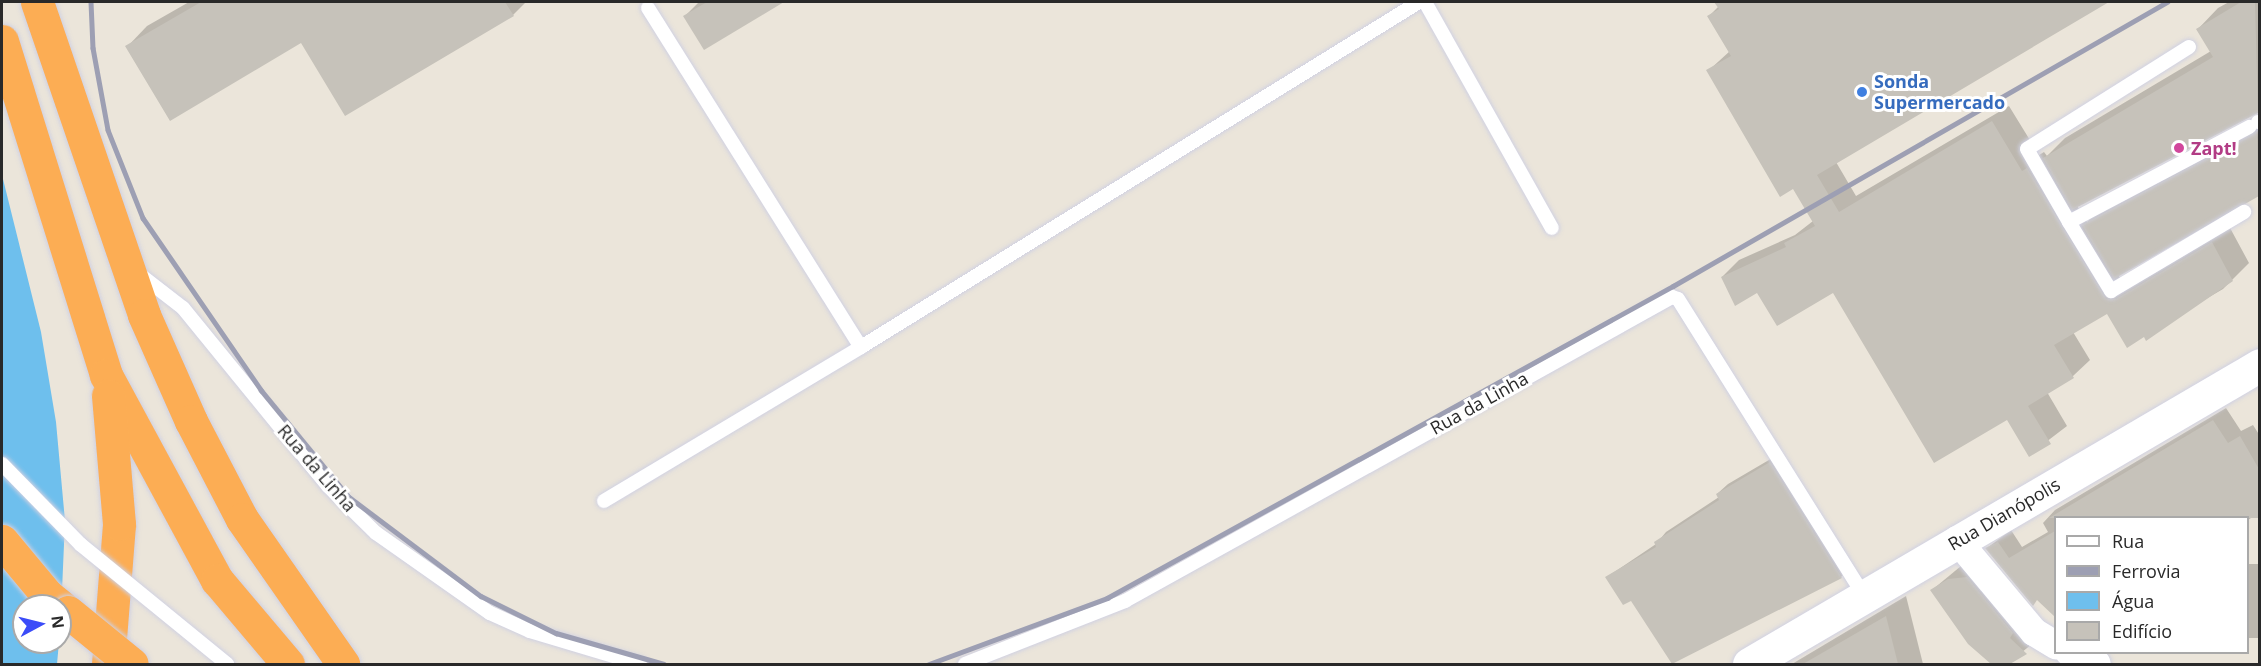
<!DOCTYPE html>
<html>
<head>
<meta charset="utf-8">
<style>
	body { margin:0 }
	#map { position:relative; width:2261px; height:666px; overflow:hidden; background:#ebe5da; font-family:"Open Sans",sans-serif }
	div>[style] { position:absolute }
	.water>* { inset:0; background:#6ebfed }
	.shadow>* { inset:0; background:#0003; transform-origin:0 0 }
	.building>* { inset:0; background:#c6c2ba }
	.roads { filter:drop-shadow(0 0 2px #d0d1e2) drop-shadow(0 0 2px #d0d1e2) }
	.lane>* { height:14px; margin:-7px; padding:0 7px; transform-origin:7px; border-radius:7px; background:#fff }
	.street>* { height:28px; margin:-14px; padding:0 14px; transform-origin:14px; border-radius:14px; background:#fff }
	.secondary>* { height:33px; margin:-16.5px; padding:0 16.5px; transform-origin:16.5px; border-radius:16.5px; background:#fff }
	.highway>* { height:33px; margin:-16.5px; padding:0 16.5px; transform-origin:16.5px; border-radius:16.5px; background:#fcad54 }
	.rail>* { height:4.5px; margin:-2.25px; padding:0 2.25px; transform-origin:2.25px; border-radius:2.25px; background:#9d9fb3 }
	.bridges { filter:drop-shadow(0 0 2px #d0d1e2) drop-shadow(0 0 2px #d0d1e2) }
	.lane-bridge>* { height:14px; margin:-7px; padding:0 7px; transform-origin:7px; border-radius:7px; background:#fff }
	.highway-bridge>* { height:33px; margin:-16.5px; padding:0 16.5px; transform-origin:16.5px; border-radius:16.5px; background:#fcad54 }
	.dots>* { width:16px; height:16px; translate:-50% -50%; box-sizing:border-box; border:3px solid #fff; border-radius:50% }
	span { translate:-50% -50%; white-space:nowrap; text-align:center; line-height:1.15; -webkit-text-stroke:6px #fff; paint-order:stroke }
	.shop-label { font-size:18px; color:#366cbe; font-weight:700 }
	.left { translate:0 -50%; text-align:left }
	.hotel-label { font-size:18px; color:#b23c85; font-weight:700 }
	.street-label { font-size:18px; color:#292929 }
	.frame { position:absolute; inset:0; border:3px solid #292929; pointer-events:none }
	.legend { position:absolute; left:2054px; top:516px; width:195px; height:138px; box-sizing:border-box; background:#fff; border:2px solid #a9a9a9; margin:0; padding:8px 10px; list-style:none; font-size:18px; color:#292929 }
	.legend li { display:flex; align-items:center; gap:12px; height:30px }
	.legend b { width:30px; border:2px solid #a9a9a9 }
	.north { position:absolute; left:12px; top:594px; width:60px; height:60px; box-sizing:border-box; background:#fff; border:2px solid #a9a9a9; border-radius:50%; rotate:83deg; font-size:16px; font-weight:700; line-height:24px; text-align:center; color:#292929 }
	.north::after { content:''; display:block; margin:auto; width:21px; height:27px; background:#3b4cf8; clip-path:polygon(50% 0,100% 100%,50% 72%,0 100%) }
</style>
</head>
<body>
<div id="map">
	<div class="water">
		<div style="clip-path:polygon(2px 175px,41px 332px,56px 422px,65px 521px,60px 637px,60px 606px,24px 606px,24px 642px,59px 642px,57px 664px,2px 664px)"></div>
	</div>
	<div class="shadow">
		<div style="clip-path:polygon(189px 2px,526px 2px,513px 15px,302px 41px,127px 47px,147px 26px)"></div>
		<div style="clip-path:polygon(699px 2px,780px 2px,704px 48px,685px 16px)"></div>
		<div style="clip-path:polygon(1716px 2px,2106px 2px,1836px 162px,1856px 196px,2009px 106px,2039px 155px,2044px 152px,2047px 156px,2065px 138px,2211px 51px,2198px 29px,2218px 8px,2229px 2px,2260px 2px,2260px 109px,2077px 206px,2087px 222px,2104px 205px,2260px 121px,2260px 194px,2118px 275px,2123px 282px,2229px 226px,2249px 263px,2223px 289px,2144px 335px,2107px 312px,2073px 332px,2090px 360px,2073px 376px,2047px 392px,2067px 426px,2029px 455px,2007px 418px,1834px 291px,1758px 291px,1722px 277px,1739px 260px,1795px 235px,1813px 221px,1793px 187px,1708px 71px,1730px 51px,1709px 16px,1719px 6px)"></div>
		<div style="clip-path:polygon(2226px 408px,2241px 431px,2253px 425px,2260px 436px,2260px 512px,2248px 520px,2056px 518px,2056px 603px,2047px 607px,1987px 548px,2011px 530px,2022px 547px,2048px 532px,2043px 523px,2055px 510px)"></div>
		<div style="clip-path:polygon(1781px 453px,1852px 566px,1841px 577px,1632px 599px,1607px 577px,1656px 544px,1666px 532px,1719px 497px,1717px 494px,1728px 484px)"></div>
		<div style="left:2260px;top:564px;width:74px;height:12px;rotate:90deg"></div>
		<div style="clip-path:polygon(1961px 566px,2042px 636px,2007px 664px,1993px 664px,1970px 643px,1932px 590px)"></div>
		<div style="clip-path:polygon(1906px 596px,1923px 664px,1792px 664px)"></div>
	</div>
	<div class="building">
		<div style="clip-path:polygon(201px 2px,505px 2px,514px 16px,345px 116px,301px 43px,170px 121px,125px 46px)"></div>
		<div style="clip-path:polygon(707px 2px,784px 2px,704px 50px,683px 16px)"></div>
		<div style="clip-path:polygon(1714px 2px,2109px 2px,1817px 175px,1839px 212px,1992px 121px,2022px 171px,2027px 168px,2106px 299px,2116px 299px,2212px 242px,2233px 281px,2146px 341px,2144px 337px,2127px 348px,2107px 314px,2054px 345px,2074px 378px,2028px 406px,2051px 444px,2029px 457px,2007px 420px,1934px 463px,1833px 293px,1777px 326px,1757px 293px,1735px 306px,1721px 277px,1786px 247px,1784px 243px,1815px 226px,1793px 189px,1780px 197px,1706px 70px,1731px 56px,1707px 16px,1719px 9px)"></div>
		<div style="clip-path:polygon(2241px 2px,2255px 2px,2258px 113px,2072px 210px,2043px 158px,2213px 57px,2196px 29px)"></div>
		<div style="clip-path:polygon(2257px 131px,2259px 196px,2114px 279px,2082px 225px)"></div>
		<div style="clip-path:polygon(2213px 420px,2228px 443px,2240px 436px,2259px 469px,2259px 518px,2049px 518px)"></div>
		<div style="clip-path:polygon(1770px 462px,1842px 578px,1672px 664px,1631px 601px,1623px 605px,1605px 577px,1656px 547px,1654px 542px,1719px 500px,1716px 494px)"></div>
		<div style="clip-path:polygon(2055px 531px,2055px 617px,2037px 600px,2033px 606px,1985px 548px,1998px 542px,2009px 558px)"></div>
		<div style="clip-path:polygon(1967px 577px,2013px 633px,2010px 638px,2027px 654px,2010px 664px,1991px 664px,1968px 644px,1930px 590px,1948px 579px)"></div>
		<div style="clip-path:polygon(1886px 616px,1898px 664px,1803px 664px)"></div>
	</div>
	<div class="roads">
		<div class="lane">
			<div style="left:1425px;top:2px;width:259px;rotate:60.7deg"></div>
			<div style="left:648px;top:8px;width:400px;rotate:57.9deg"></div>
			<div style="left:2189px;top:47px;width:191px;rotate:147.8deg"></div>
			<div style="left:2027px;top:149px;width:84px;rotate:60.1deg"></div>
			<div style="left:2069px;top:222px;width:204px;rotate:-27.8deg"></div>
			<div style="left:2258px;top:122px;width:2px"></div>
			<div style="left:2069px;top:222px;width:81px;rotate:58.7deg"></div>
			<div style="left:2111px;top:291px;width:155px;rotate:-30.7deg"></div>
			<div style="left:134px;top:270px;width:62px;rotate:37.8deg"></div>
			<div style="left:183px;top:308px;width:230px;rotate:50.8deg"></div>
			<div style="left:328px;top:486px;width:67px;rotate:44.4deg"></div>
			<div style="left:376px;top:533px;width:139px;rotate:35.1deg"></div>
			<div style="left:490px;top:613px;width:44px;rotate:24.2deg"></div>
			<div style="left:530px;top:631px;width:115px;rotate:16.7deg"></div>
			<div style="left:604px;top:501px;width:300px;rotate:-30.9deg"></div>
			<div style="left:861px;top:347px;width:656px;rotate:-31.73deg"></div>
			<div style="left:965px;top:664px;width:172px;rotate:-21.5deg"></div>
			<div style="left:1125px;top:601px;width:626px;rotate:-29.06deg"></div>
			<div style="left:1672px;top:297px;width:6px;rotate:18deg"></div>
			<div style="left:1678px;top:299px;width:350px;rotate:57.9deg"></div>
		</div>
		<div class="street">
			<div style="left:1957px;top:540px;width:120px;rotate:50.1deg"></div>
			<div style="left:2034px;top:632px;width:26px;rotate:31deg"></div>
			<div style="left:2069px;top:652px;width:30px;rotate:23deg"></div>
		</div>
		<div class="secondary">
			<div style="left:1749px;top:664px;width:592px;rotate:-30.33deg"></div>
		</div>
		<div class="highway">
			<div style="left:37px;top:2px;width:331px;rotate:71.1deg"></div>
			<div style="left:144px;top:315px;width:116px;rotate:66.1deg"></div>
			<div style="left:191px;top:421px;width:110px;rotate:62.5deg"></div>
			<div style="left:242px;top:519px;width:177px;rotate:55.1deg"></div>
			<div style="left:2px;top:41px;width:350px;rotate:72.7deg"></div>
			<div style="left:106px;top:375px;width:233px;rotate:61.6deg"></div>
			<div style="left:217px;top:580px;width:110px;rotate:49.8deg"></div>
			<div style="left:2px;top:541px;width:70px;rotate:50.2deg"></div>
			<div style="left:47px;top:595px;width:27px;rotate:39deg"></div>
			<div style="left:108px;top:664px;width:140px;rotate:-85.5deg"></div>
			<div style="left:119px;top:524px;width:129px;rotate:-94.9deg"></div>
		</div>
	</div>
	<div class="rail">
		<div style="left:91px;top:2px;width:46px;rotate:87.5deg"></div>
		<div style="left:93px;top:48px;width:83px;rotate:79.6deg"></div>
		<div style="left:108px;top:130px;width:95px;rotate:68.3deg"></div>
		<div style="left:143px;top:218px;width:209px;rotate:55.5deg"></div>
		<div style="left:261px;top:390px;width:139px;rotate:50.6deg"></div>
		<div style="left:349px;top:497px;width:165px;rotate:36.9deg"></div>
		<div style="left:481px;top:596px;width:84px;rotate:26.3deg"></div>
		<div style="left:556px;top:633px;width:112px;rotate:16deg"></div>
		<div style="left:929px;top:664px;width:190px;rotate:-20.3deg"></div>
		<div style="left:1107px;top:598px;width:646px;rotate:-28.87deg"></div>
		<div style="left:1673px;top:286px;width:570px;rotate:-29.89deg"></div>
	</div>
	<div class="bridges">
		<div class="lane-bridge">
			<div style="left:2px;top:464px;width:112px;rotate:45.7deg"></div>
			<div style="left:80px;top:544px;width:190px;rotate:39.2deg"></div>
		</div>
		<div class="highway-bridge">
			<div style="left:68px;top:612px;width:82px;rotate:39.1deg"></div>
		</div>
	</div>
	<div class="dots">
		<div style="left:1862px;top:92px;background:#3f7fe0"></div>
		<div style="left:2179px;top:148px;background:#d1479c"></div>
	</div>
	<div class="shop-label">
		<span class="left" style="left:1874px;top:92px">Sonda<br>Supermercado</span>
	</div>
	<div class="hotel-label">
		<span class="left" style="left:2191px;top:148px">Zapt!</span>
	</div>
	<div class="street-label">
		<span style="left:1479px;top:403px;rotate:-29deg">Rua da Linha</span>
		<span style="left:317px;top:468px;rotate:49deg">Rua da Linha</span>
		<span style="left:2004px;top:514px;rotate:-30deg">Rua Dianópolis</span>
	</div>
	<div class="frame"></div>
	<ul class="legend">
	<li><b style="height:8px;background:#fff"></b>Rua</li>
	<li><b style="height:8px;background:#9d9fb3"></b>Ferrovia</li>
	<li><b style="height:16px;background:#6ebfed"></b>Água</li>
	<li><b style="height:16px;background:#c6c2ba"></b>Edifício</li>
	</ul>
	<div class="north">N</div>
</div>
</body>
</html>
